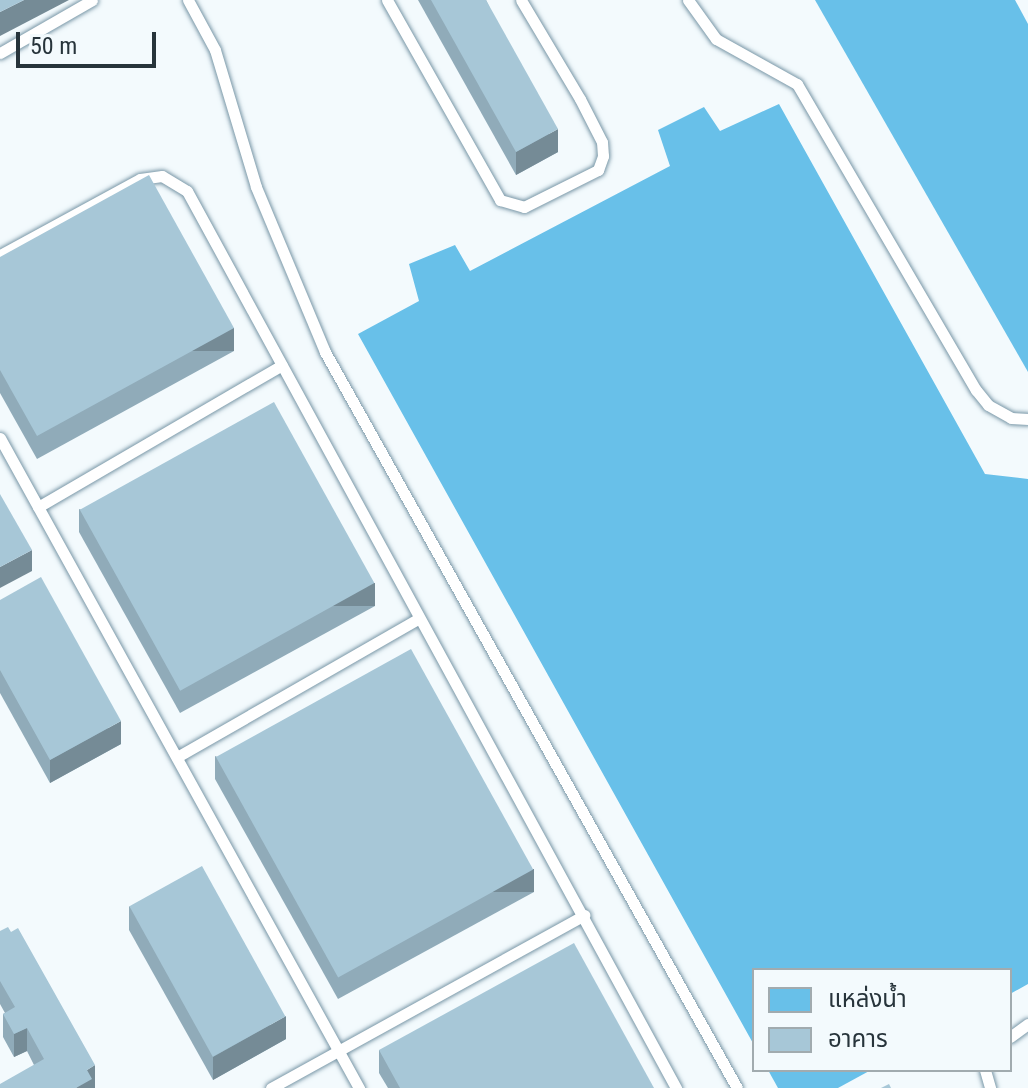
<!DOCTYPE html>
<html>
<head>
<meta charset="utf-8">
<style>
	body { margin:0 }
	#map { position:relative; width:1028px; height:1088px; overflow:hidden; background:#f3fafd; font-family:"Roboto Condensed","Noto Sans Thai",sans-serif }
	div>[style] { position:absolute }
	.water>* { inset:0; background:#68c0e9 }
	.roads { filter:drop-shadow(0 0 2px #7997a7) drop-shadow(0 0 2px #7997a7) }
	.service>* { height:11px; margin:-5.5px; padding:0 5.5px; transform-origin:5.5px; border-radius:5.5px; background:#fff }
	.wall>* { inset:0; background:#90abb9 }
	.shaded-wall>* { inset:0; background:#758b96; transform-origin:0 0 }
	.building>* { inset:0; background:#a7c7d7; transform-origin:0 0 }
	span { translate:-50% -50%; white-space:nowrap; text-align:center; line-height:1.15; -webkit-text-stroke:6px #f3fafd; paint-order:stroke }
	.legend { position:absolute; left:752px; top:968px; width:260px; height:104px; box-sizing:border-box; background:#f3fafd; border:2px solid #a1abaf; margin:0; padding:10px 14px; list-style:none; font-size:24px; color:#27343b }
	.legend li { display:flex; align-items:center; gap:16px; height:40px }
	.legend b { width:40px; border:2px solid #a1abaf }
	.scale { position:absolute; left:16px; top:32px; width:140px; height:36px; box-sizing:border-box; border:4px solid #27343b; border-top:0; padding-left:10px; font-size:24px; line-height:28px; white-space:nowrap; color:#27343b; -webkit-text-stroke:6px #f3fafd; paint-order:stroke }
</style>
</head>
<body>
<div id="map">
	<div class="water">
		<div style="clip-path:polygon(815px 0,1015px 0,1028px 24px,1028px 372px)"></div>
		<div style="clip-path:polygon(779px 104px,985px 474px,1028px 479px,1028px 984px,1010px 994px,1010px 970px,754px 970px,754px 1045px,358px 334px,419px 301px,409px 264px,455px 245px,470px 271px,670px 166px,658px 130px,704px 107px,720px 131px)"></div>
		<div style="clip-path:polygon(768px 1070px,871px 1070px,838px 1088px,778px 1088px)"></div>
	</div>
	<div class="roads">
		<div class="service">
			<div style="left:188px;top:0;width:57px;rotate:61.6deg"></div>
			<div style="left:215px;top:50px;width:143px;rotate:73.3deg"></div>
			<div style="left:256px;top:187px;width:179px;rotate:67.3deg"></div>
			<div style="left:325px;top:352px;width:843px;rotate:60.76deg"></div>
			<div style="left:387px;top:0;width:230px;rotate:60.5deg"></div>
			<div style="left:500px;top:200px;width:25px;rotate:16deg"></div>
			<div style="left:524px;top:207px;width:83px;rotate:-26.6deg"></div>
			<div style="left:598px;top:170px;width:15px;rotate:-70deg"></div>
			<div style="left:603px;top:156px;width:14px;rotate:-94deg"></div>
			<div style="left:602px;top:142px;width:48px;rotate:-117.1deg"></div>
			<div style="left:580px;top:99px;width:115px;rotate:-120.8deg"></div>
			<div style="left:688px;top:0;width:48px;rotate:54.3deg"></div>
			<div style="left:716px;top:39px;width:93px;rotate:29.1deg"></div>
			<div style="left:797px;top:84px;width:355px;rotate:59.7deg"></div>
			<div style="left:976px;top:390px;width:19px;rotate:51deg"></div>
			<div style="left:988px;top:405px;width:26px;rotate:29deg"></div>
			<div style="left:1011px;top:418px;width:17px;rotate:3deg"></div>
			<div style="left:0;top:53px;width:106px;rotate:-29.9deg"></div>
			<div style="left:0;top:255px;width:159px;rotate:-28.5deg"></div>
			<div style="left:140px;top:179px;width:22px;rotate:-8deg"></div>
			<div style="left:162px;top:176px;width:29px;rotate:31deg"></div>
			<div style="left:187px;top:191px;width:1022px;rotate:61.4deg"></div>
			<div style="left:0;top:438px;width:743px;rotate:61.09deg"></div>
			<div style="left:38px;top:507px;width:282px;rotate:-30.2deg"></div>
			<div style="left:177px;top:757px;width:278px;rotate:-29.8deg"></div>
			<div style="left:1010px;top:1037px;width:22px;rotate:-36deg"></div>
			<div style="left:985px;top:1070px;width:19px;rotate:74deg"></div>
			<div style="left:271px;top:1088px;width:358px;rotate:-28.9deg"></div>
		</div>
	</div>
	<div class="wall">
		<div style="clip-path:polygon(418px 0,486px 0,558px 152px,516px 175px)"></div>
		<div style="clip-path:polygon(0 257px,234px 351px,37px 459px,0 393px)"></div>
		<div style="clip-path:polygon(79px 509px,375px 606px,180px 713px,79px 532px)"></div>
		<div style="clip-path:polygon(0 600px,121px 744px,50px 783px,0 693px)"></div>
		<div style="clip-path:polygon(215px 756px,534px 892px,338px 999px,215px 779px)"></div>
		<div style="clip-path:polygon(129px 906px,286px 1039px,213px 1080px,129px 930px)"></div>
		<div style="clip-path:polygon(0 931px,95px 1088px,34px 1065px,27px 1051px,14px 1057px,3px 1037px,3px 1014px,5px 1013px,0 1004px)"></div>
		<div style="clip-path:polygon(379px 1050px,654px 1088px,388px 1088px,379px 1073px)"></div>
	</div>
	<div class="shaded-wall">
		<div style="clip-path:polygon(24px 0,69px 0,0 36px,0 12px)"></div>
		<div style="clip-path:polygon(558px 129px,558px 152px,516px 175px,516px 152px)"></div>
		<div style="left:234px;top:328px;width:23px;height:225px;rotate:90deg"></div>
		<div style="clip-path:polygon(32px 550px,32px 571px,0 588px,0 567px)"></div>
		<div style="left:375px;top:583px;width:23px;height:222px;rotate:90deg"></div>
		<div style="clip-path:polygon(121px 721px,121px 744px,50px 783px,50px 760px)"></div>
		<div style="left:534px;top:869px;width:23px;height:223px;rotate:90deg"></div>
		<div style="clip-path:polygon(286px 1016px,286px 1039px,213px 1080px,213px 1057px)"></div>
		<div style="clip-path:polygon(27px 1028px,27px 1051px,14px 1057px,14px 1034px)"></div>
		<div style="clip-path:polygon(95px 1065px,95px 1088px,76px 1088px,87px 1070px)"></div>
	</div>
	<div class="building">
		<div style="clip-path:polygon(0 0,24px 0,0 12px)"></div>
		<div style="clip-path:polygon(431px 0,486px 0,558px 129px,516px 152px)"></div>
		<div style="clip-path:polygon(149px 175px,234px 328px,37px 436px,0 370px,0 257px)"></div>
		<div style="left:274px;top:402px;width:207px;height:222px;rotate:61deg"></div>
		<div style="clip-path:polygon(0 494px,32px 550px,0 567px)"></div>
		<div style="clip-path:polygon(41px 577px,121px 721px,50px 760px,0 670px,0 600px)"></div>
		<div style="left:411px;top:649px;width:252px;height:223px;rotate:61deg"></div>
		<div style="left:202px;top:866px;width:172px;height:83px;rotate:61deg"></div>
		<div style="clip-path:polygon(8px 927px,11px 932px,18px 928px,95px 1065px,87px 1070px,92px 1079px,76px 1088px,0 1088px,0 1084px,44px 1059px,27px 1028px,14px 1034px,3px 1014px,15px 1007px,0 981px,0 931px)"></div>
		<div style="clip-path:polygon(574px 943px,654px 1088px,400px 1088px,379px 1050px)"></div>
		<div style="clip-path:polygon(889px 1084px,891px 1088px,881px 1088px)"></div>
	</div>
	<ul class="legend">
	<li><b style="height:22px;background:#68c0e9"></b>แหล่งน้ำ</li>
	<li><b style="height:22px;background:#a7c7d7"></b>อาคาร</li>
	</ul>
	<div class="scale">50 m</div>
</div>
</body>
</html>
